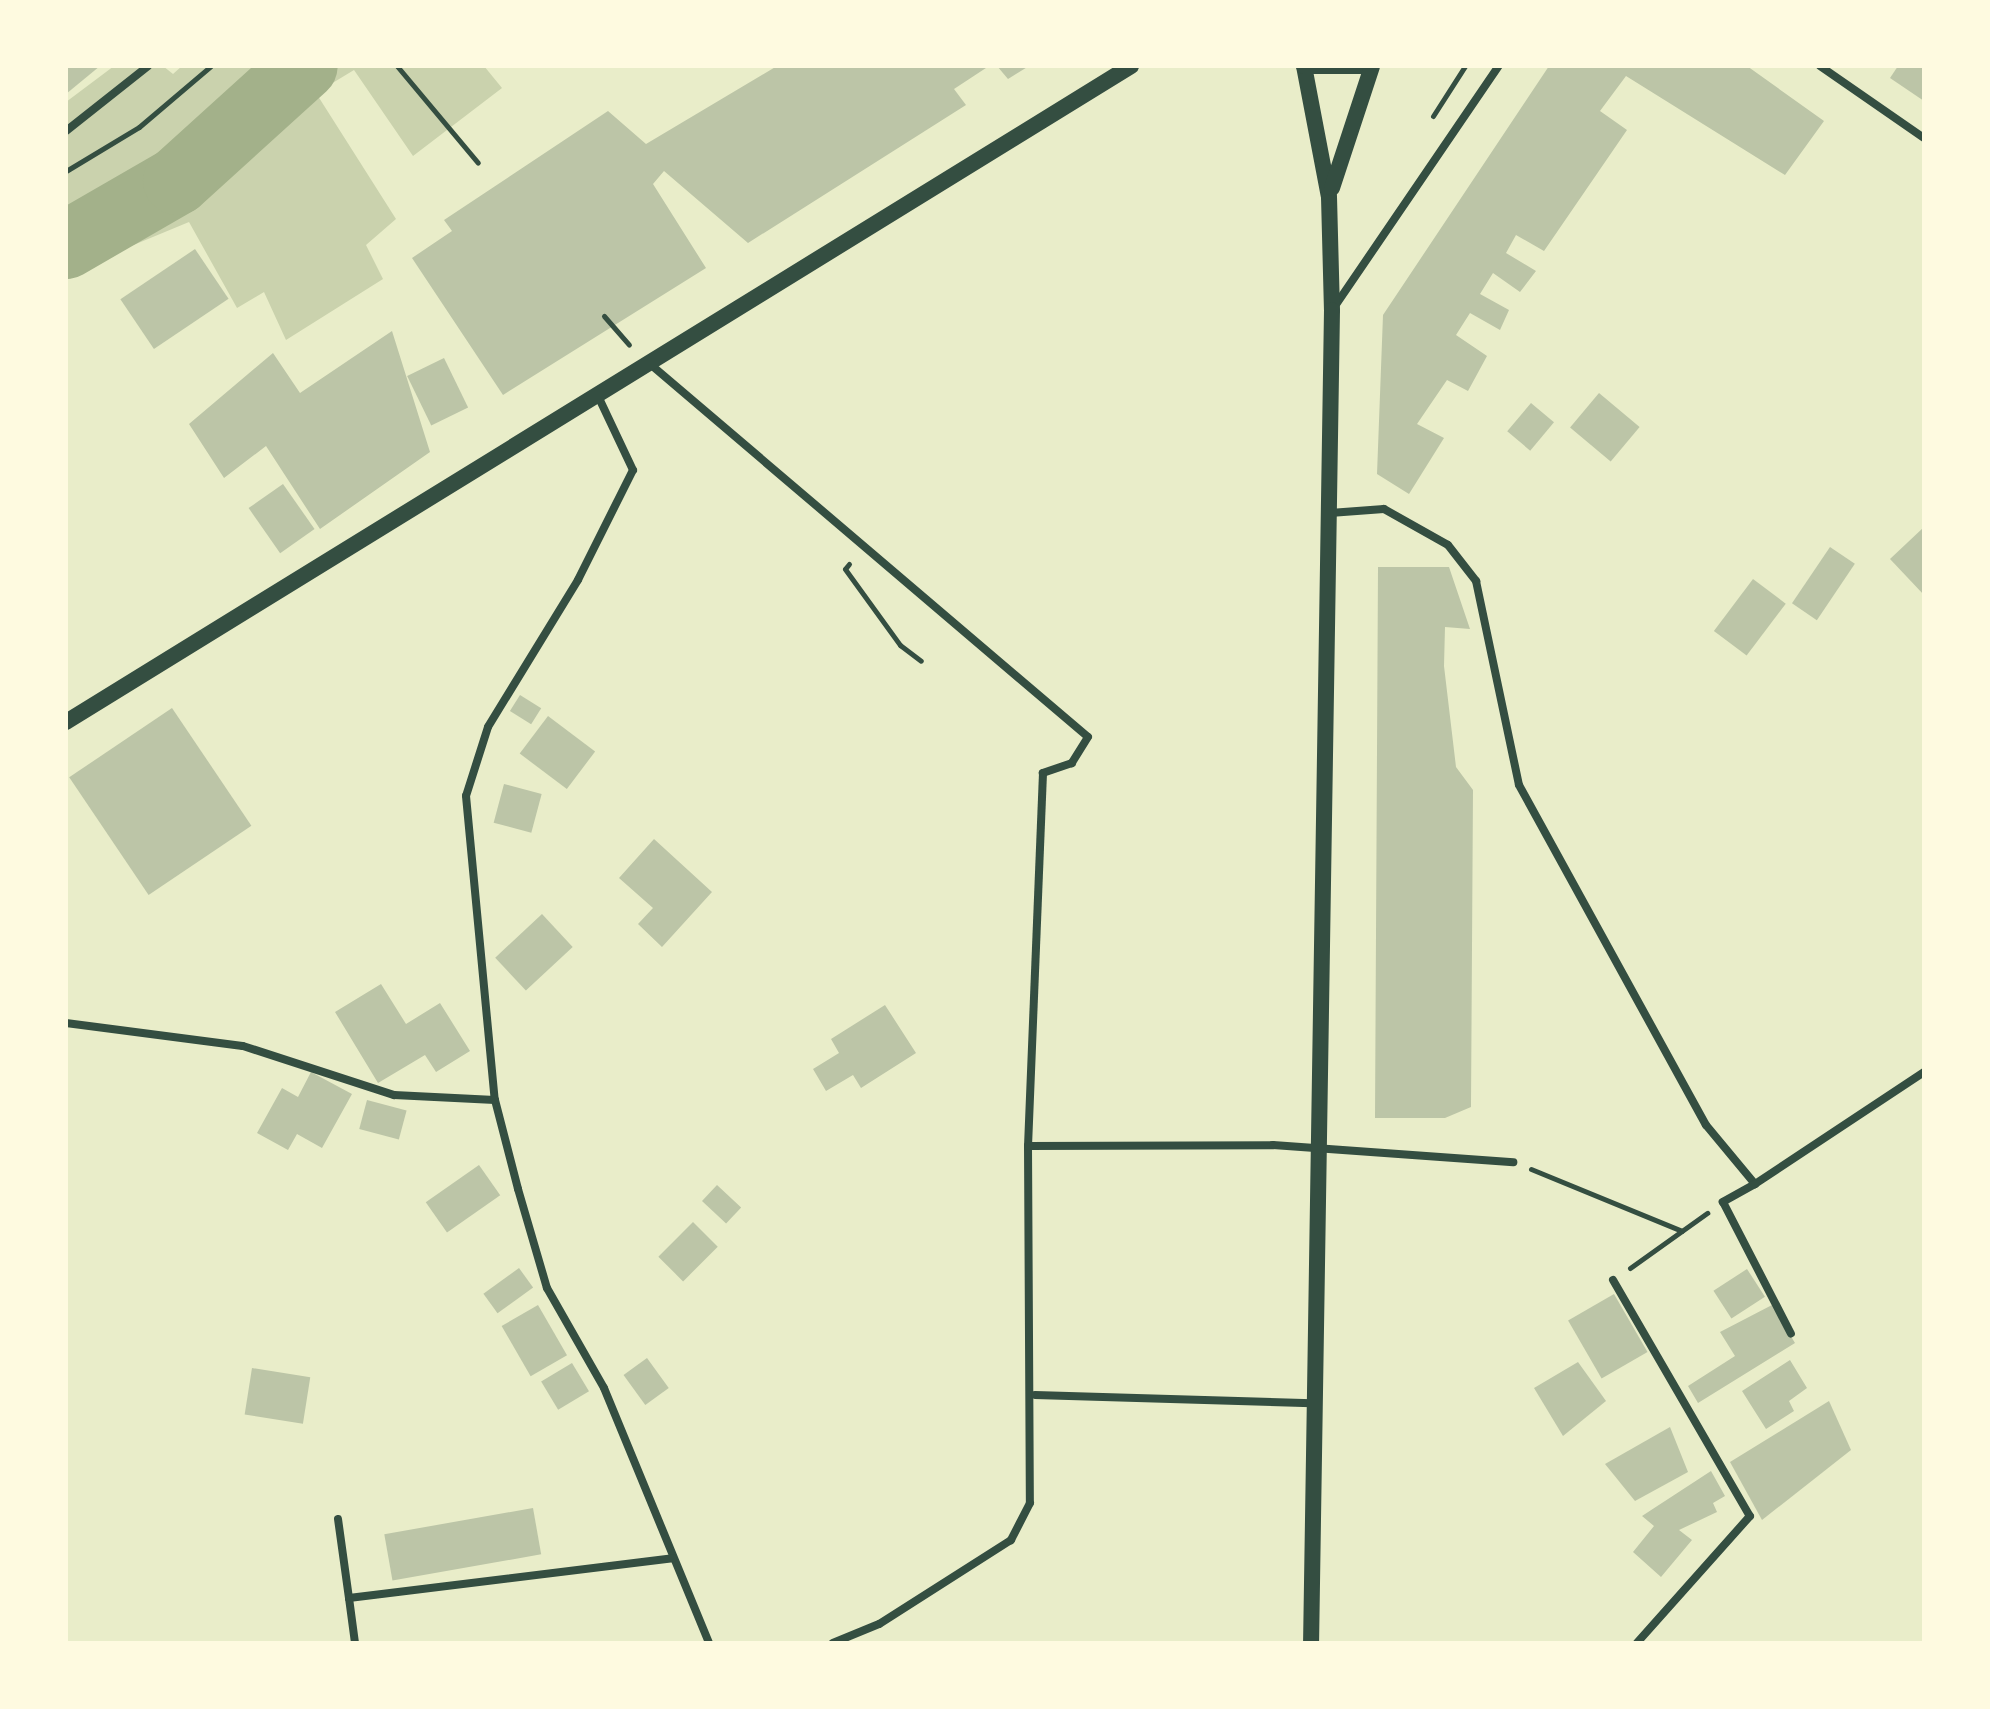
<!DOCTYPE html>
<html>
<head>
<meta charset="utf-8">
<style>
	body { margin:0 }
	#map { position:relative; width:1990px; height:1709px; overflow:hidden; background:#e9edc9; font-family:"DM Sans",sans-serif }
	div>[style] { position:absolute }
	.green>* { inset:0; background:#cad2ad }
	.river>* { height:68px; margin:-34px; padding:0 34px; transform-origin:34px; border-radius:34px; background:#a3b18a }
	.building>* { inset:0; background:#bcc5a7; transform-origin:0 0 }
	.path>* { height:5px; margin:-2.5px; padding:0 2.5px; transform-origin:2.5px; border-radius:2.5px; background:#344e41 }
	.minor>* { height:8px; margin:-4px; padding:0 4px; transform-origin:4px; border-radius:4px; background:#344e41 }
	.secondary>* { height:16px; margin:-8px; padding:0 8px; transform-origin:8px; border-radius:8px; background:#344e41 }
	span { translate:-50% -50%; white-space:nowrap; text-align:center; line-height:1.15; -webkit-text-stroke:8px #fefae0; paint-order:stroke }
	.frame { position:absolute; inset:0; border:68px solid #fefae0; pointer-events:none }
</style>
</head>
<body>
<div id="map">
	<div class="green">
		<div style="clip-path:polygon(114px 66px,163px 66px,173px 74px,182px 66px,484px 66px,502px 88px,413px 156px,354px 70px,316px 93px,396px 219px,366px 245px,383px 279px,286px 340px,264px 292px,237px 308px,189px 222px,66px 273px,66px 102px)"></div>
	</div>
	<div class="river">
		<div style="left:66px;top:245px;width:128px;rotate:-30deg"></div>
		<div style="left:177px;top:181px;width:171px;rotate:-42.2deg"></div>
	</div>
	<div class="building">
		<div style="clip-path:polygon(66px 66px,100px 66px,66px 94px)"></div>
		<div style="clip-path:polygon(777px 66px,989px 66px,954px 89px,966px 105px,748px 243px,664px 171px,653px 184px,706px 268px,503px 395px,412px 258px,452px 231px,444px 220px,608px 111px,646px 144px)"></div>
		<div style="clip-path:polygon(997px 66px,1029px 66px,1008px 79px)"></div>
		<div style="clip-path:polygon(1549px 66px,1747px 66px,1824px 121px,1785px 175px,1626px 76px,1600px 111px,1627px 130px,1544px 251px,1516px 235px,1506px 253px,1536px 271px,1520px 292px,1493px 273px,1480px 294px,1509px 310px,1500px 330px,1470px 313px,1456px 335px,1487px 356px,1468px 391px,1447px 380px,1417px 424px,1444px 438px,1409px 494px,1377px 474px,1383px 315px)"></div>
		<div style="clip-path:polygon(1898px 66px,1924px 66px,1924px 101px,1890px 78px)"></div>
		<div style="left:195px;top:249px;width:60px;height:90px;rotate:56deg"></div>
		<div style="clip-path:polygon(392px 331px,430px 452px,320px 529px,266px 446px,224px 478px,189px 424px,273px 353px,300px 393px)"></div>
		<div style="left:444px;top:358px;width:55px;height:41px;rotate:64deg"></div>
		<div style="left:1599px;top:393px;width:53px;height:45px;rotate:40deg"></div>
		<div style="left:1531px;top:403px;width:30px;height:37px;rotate:40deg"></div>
		<div style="left:283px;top:484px;width:55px;height:42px;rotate:55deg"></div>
		<div style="clip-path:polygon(1924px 527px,1924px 595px,1890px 559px)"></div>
		<div style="left:1830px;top:547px;width:30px;height:68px;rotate:34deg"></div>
		<div style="clip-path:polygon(1378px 567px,1449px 567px,1470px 629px,1445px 627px,1444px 666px,1456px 767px,1473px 790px,1471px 1107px,1445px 1118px,1375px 1118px)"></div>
		<div style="left:1753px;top:579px;width:41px;height:65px;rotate:37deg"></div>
		<div style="left:520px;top:695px;width:25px;height:19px;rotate:32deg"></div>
		<div style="left:172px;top:708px;width:142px;height:124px;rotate:56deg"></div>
		<div style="left:548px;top:716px;width:59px;height:47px;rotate:37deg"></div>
		<div style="left:504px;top:784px;width:39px;height:40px;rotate:15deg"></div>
		<div style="clip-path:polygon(654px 839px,712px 892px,662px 947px,638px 924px,653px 908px,619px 878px)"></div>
		<div style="left:542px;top:914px;width:45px;height:64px;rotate:47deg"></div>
		<div style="clip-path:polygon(381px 984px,406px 1024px,440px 1003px,470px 1051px,436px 1072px,425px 1055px,378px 1083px,335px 1012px)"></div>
		<div style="clip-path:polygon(885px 1005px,916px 1053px,861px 1088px,853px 1075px,826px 1091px,813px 1069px,839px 1053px,831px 1039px)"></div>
		<div style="clip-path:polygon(311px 1072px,352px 1094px,322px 1148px,297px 1134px,288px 1150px,257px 1133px,282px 1088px,298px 1097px)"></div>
		<div style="left:367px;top:1100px;width:41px;height:30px;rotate:15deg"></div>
		<div style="left:479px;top:1165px;width:37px;height:65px;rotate:55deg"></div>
		<div style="left:717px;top:1185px;width:33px;height:22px;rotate:43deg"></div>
		<div style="left:693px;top:1222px;width:35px;height:49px;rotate:45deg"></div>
		<div style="left:519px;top:1268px;width:24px;height:44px;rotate:54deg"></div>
		<div style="left:1747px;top:1269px;width:33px;height:40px;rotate:57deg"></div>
		<div style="left:1614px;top:1294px;width:67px;height:53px;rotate:60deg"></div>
		<div style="left:538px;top:1305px;width:58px;height:42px;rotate:60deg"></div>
		<div style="clip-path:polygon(1772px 1305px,1795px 1343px,1698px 1403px,1688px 1386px,1735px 1356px,1720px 1332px)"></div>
		<div style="left:647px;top:1358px;width:37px;height:29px;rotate:54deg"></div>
		<div style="clip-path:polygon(1790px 1360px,1807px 1388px,1789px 1401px,1794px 1411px,1766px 1429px,1742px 1391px)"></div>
		<div style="clip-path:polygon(1578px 1362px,1606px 1401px,1563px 1436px,1534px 1388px)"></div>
		<div style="left:572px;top:1363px;width:33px;height:36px;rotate:59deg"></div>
		<div style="left:252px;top:1368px;width:59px;height:47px;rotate:9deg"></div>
		<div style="clip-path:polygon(1829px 1401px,1851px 1450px,1762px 1520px,1730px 1462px)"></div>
		<div style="clip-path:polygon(1670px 1427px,1688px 1472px,1635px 1501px,1605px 1464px)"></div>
		<div style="clip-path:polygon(1711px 1471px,1725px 1496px,1713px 1503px,1717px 1512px,1679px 1530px,1692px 1540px,1661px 1577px,1633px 1552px,1654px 1526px,1642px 1516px)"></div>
		<div style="left:533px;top:1508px;width:47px;height:151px;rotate:80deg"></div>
	</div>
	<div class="path">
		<div style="left:397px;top:66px;width:126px;rotate:50.1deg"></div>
		<div style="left:1433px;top:116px;width:59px;rotate:-57.4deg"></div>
		<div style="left:66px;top:171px;width:85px;rotate:-31.1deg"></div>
		<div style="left:139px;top:127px;width:94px;rotate:-40.3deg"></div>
		<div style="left:604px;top:316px;width:38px;rotate:49deg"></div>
		<div style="left:849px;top:564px;width:6px;rotate:129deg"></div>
		<div style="left:845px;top:569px;width:94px;rotate:54.1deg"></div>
		<div style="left:900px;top:645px;width:26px;rotate:37deg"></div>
		<div style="left:1531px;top:1169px;width:163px;rotate:22.3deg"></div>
		<div style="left:1630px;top:1268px;width:95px;rotate:-35.5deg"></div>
	</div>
	<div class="minor">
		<div style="left:1820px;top:66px;width:126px;rotate:34.7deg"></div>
		<div style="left:66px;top:131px;width:105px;rotate:-38.4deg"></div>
		<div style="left:1335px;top:306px;width:291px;rotate:-55.7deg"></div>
		<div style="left:650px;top:364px;width:575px;rotate:40.42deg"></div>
		<div style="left:1088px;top:737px;width:31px;rotate:122deg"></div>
		<div style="left:1072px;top:763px;width:31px;rotate:161deg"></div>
		<div style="left:1043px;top:773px;width:373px;rotate:92.3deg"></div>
		<div style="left:1028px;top:1146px;width:357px;rotate:89.7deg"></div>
		<div style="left:1030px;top:1503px;width:42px;rotate:117.2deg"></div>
		<div style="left:1011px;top:1540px;width:156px;rotate:147.5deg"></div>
		<div style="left:879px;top:1624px;width:50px;rotate:157.6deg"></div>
		<div style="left:598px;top:396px;width:82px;rotate:64.7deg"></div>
		<div style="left:633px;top:470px;width:123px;rotate:116.6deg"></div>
		<div style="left:578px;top:580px;width:172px;rotate:121.5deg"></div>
		<div style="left:488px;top:727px;width:72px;rotate:107.7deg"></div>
		<div style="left:466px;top:796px;width:305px;rotate:84.6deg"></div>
		<div style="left:495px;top:1100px;width:92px;rotate:75.5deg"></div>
		<div style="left:518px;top:1189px;width:103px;rotate:73.7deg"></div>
		<div style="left:547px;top:1288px;width:115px;rotate:60.3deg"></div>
		<div style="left:604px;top:1388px;width:276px;rotate:67.6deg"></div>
		<div style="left:1330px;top:513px;width:54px;rotate:-4.2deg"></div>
		<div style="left:1384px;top:509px;width:73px;rotate:29.4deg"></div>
		<div style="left:1448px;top:545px;width:46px;rotate:52.1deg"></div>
		<div style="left:1476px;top:581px;width:208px;rotate:78.1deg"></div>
		<div style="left:1519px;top:785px;width:388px;rotate:61.2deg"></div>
		<div style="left:1706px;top:1125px;width:77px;rotate:50.3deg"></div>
		<div style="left:1755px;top:1184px;width:203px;rotate:-33.5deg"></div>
		<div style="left:66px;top:1023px;width:178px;rotate:7.4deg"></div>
		<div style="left:243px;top:1046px;width:159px;rotate:18deg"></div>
		<div style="left:394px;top:1095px;width:101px;rotate:2.8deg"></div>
		<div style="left:1028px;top:1146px;width:245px;rotate:-0.2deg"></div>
		<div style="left:1273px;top:1145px;width:241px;rotate:4.1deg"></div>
		<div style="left:1755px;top:1184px;width:37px;rotate:151deg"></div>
		<div style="left:1723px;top:1202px;width:148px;rotate:62.7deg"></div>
		<div style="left:1613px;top:1280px;width:273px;rotate:59.9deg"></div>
		<div style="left:1750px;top:1516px;width:170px;rotate:131.7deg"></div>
		<div style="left:1035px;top:1395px;width:277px;rotate:1.7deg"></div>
		<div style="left:338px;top:1519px;width:80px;rotate:82.1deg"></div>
		<div style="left:355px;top:1643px;width:45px;rotate:-97.6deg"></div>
		<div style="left:349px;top:1598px;width:326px;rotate:-7deg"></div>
	</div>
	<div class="secondary">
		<div style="left:1304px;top:66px;width:133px;rotate:79.2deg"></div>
		<div style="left:1329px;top:197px;width:113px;rotate:88.5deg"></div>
		<div style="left:1332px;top:310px;width:1333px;rotate:90.9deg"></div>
		<div style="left:1304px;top:66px;width:60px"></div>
		<div style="left:1332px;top:188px;width:128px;rotate:-71.8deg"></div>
		<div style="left:66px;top:722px;width:1251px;rotate:-31.63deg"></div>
	</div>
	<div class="frame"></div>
</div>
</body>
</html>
